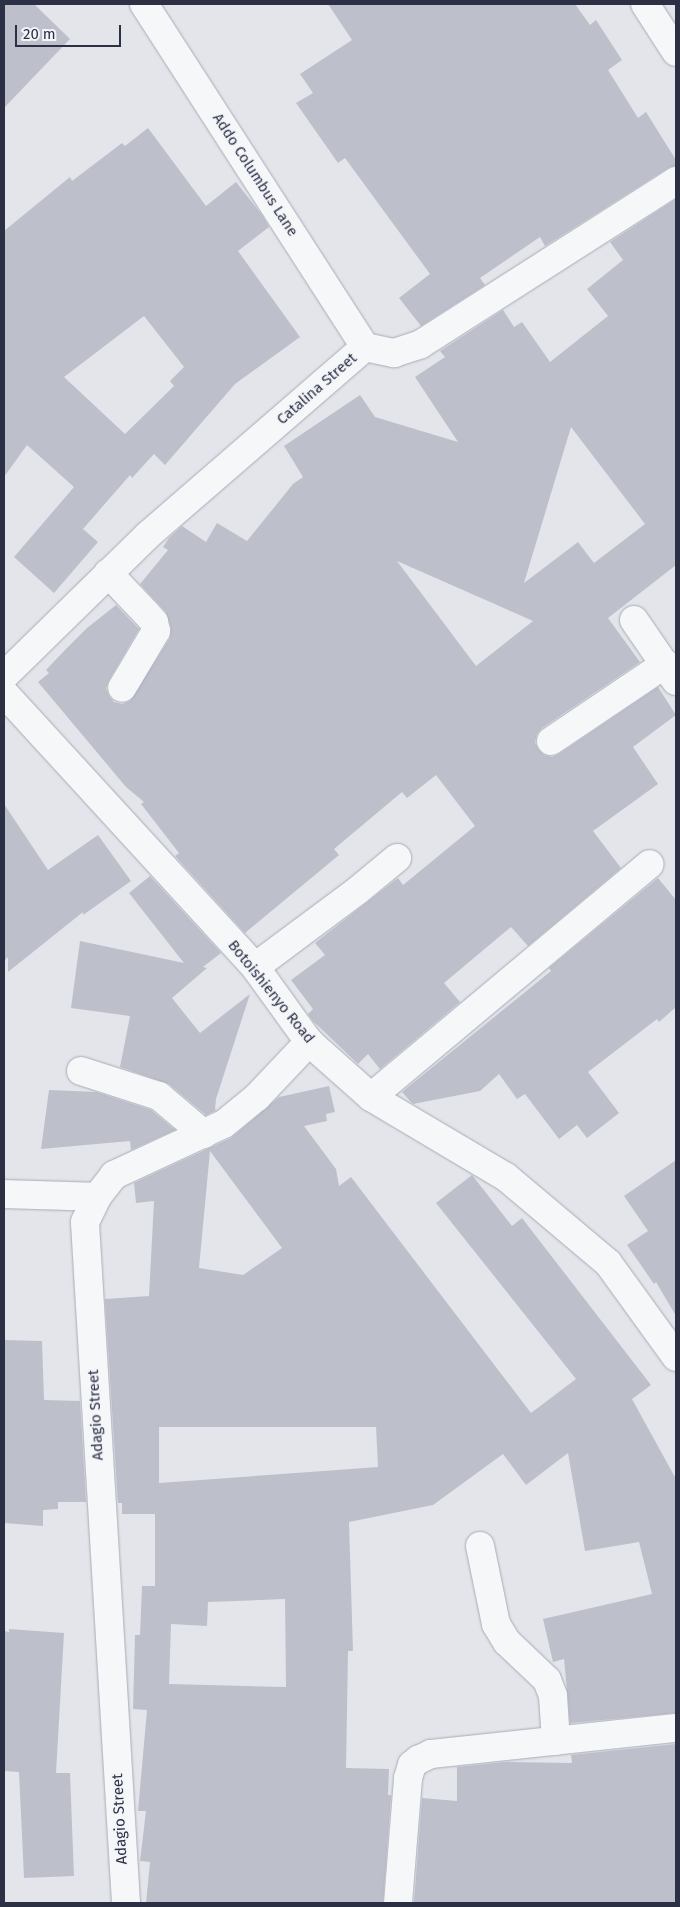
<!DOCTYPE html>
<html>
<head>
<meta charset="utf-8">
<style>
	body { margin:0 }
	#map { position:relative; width:680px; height:1907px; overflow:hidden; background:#e3e5eb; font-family:"Fira Sans",sans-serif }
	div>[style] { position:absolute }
	.building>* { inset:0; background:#bdc0cb }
	.roads { filter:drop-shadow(0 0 1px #a8abb6) drop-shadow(0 0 1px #a8abb6) }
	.minor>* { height:28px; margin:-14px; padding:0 14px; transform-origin:14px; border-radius:14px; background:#f6f7f9 }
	span { translate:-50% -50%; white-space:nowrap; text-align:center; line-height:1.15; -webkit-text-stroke:4px #f3f5f8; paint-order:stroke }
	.street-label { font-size:15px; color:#2b3044 }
	.frame { position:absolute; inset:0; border:5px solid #2b3044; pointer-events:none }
	.scale { position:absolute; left:15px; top:25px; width:106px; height:22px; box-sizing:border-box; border:2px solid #2b3044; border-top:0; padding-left:6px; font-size:15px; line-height:18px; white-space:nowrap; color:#2b3044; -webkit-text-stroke:4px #f3f5f8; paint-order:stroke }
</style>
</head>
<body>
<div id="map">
	<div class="building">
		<div style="clip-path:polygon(4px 4px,34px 4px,70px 39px,4px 108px)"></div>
		<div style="clip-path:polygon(328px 4px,575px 4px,590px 25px,596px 20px,622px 60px,608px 70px,638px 118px,646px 112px,676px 160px,676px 166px,668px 168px,545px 246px,540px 237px,480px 278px,485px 285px,421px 326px,399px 298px,430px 274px,345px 158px,338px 163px,296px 103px,313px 93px,300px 74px,352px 40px)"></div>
		<div style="clip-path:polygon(evenodd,148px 128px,206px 206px,236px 182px,262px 215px,269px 227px,238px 251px,300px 337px,235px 384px,165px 465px,154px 454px,132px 478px,130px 475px,83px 529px,98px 542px,54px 593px,14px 557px,74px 487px,27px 445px,4px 477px,4px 231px,70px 177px,72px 181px,122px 143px,125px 146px,148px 128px,144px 316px,184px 367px,170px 381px,174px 386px,125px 434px,64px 377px,144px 316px)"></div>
		<div style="clip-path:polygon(evenodd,676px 199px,676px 565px,608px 618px,640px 662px,542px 728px,537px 734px,535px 742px,538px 749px,544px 755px,552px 757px,559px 754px,658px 687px,676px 715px,633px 747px,658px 784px,593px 831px,621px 868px,528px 946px,511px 927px,444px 983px,460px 1002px,380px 1069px,368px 1054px,358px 1064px,313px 1021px,308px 1014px,313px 1009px,291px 980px,325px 955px,315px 943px,398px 878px,403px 885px,475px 826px,436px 775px,407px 798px,402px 792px,334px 849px,339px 855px,245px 933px,175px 856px,179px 853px,141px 804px,144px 802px,126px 787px,38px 682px,49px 673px,46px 670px,64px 651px,87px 628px,116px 605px,139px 629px,109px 680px,106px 688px,109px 696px,114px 702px,122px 704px,130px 701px,170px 638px,171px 628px,166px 612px,140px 584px,168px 550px,163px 547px,169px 538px,182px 526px,206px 542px,217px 523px,247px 541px,293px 484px,303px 477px,284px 446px,360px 395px,375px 417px,458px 442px,415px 377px,445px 357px,440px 351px,503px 310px,514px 327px,522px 322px,550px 362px,608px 316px,587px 289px,623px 260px,610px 242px,676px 199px,571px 427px,645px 524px,594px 563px,578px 542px,524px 583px,571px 427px,676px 199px,397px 561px,515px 613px,533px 621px,476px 666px,397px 561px)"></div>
		<div style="clip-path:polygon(4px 804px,48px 870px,98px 835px,131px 881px,83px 915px,83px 912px,8px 972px,8px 957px,4px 961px)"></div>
		<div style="clip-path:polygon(150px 876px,221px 953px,203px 967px,207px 968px,172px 998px,200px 1033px,250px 994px,216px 1099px,215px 1110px,217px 1110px,206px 1115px,169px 1084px,120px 1067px,130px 1016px,71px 1008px,80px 941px,184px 963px,129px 893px)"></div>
		<div style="clip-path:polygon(658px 878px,676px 900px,676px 1007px,659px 1022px,657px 1019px,588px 1072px,619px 1113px,587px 1138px,577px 1125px,559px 1139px,525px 1094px,517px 1099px,499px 1074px,480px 1091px,413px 1104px,411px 1102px,402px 1092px,551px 971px,549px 968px)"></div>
		<div style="clip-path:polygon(evenodd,329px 1086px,335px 1112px,326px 1114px,327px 1121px,304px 1126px,336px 1169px,339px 1186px,351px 1177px,531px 1413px,576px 1379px,436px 1203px,472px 1175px,512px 1226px,522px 1218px,651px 1385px,632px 1399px,676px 1479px,676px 1713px,570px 1723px,564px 1659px,553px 1662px,543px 1619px,652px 1594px,639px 1542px,585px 1551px,568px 1453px,526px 1485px,503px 1454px,433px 1505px,349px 1522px,353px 1651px,348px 1651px,346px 1768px,389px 1769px,388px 1795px,391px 1795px,383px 1903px,146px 1903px,150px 1862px,140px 1861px,146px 1811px,138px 1811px,147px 1710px,133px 1709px,135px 1635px,140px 1635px,142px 1586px,155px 1586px,155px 1514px,122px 1514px,122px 1503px,118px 1503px,105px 1299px,149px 1296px,154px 1201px,136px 1203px,134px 1183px,231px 1138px,279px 1097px,329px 1086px,210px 1151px,282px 1248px,243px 1275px,199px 1268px,210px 1151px,329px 1086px,159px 1427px,376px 1427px,378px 1467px,159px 1483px,159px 1427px,329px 1086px,285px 1599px,286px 1687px,169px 1684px,171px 1624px,207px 1626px,208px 1602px,285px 1599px)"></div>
		<div style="clip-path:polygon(49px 1090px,96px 1092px,151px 1110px,175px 1130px,131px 1150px,130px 1141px,41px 1149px)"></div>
		<div style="clip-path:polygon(676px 1160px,676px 1316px,656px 1282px,654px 1284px,627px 1245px,648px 1231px,624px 1196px)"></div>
		<div style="clip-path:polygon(4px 1340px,42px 1341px,44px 1400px,80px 1401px,86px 1502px,58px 1502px,58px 1509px,43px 1510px,43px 1526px,4px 1523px)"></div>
		<div style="clip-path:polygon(9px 1629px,64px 1633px,56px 1773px,70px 1773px,74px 1876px,24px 1878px,19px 1772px,4px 1771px,4px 1631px,9px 1632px)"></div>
		<div style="clip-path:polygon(676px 1744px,676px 1903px,414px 1903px,422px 1798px,457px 1801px,457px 1767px,505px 1762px,572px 1763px,571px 1755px)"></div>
	</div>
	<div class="roads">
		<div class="minor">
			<div style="left:144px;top:4px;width:408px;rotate:57.2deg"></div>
			<div style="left:645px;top:4px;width:57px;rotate:57.1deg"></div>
			<div style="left:108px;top:573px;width:55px;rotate:46.5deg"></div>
			<div style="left:146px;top:613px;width:12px;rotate:48deg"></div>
			<div style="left:154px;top:622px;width:9px;rotate:77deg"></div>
			<div style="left:156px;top:631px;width:66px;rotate:120.8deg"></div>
			<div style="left:634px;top:620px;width:74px;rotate:55.5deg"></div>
			<div style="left:4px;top:676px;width:202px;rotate:-44.4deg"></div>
			<div style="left:148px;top:535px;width:287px;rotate:-40.9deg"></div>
			<div style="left:365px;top:347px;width:30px;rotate:12deg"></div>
			<div style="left:394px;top:353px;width:28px;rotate:-18deg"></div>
			<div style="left:421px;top:344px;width:303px;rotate:-32.6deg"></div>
			<div style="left:4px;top:693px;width:372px;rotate:47.5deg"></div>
			<div style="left:255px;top:967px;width:92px;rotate:54.2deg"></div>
			<div style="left:309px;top:1042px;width:83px;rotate:41.6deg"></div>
			<div style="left:371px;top:1097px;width:157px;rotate:30.7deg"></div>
			<div style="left:506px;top:1177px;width:133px;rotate:40.1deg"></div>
			<div style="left:608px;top:1263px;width:116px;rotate:54.1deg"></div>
			<div style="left:551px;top:741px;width:138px;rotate:-34deg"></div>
			<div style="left:255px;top:967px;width:127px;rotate:-36.7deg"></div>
			<div style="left:357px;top:891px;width:52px;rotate:-39.5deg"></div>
			<div style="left:81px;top:1071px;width:82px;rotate:17.8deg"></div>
			<div style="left:159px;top:1096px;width:59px;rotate:40.2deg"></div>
			<div style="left:371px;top:1097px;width:363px;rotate:-39.9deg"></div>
			<div style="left:4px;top:1194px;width:93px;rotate:1.8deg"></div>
			<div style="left:480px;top:1546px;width:80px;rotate:78.4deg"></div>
			<div style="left:496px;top:1624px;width:21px;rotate:59deg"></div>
			<div style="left:507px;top:1642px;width:55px;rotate:43.5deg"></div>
			<div style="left:547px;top:1680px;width:17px;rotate:69deg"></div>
			<div style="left:553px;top:1696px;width:45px;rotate:86.2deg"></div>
			<div style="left:126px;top:1903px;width:682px;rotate:-93.45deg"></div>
			<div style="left:85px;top:1222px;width:28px;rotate:-64deg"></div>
			<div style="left:97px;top:1197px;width:28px;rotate:-52deg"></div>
			<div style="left:114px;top:1175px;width:121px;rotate:-24.9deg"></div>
			<div style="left:224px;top:1124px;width:43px;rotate:-39.3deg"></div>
			<div style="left:257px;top:1097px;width:76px;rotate:-46.6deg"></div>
			<div style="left:398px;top:1903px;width:125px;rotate:-85.4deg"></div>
			<div style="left:408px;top:1778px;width:14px;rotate:-73deg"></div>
			<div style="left:412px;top:1765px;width:8px;rotate:-40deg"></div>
			<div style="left:418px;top:1760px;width:14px;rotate:-25deg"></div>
			<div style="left:431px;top:1754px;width:246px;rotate:-6.1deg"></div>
		</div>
	</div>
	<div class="street-label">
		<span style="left:255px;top:175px;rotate:57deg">Addo Columbus Lane</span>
		<span style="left:317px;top:389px;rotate:-41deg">Catalina Street</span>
		<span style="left:271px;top:992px;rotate:51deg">Botoishienyo Road</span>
		<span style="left:96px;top:1415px;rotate:-93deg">Adagio Street</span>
		<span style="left:120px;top:1819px;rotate:-93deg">Adagio Street</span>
	</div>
	<div class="frame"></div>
	<div class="scale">20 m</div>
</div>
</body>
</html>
